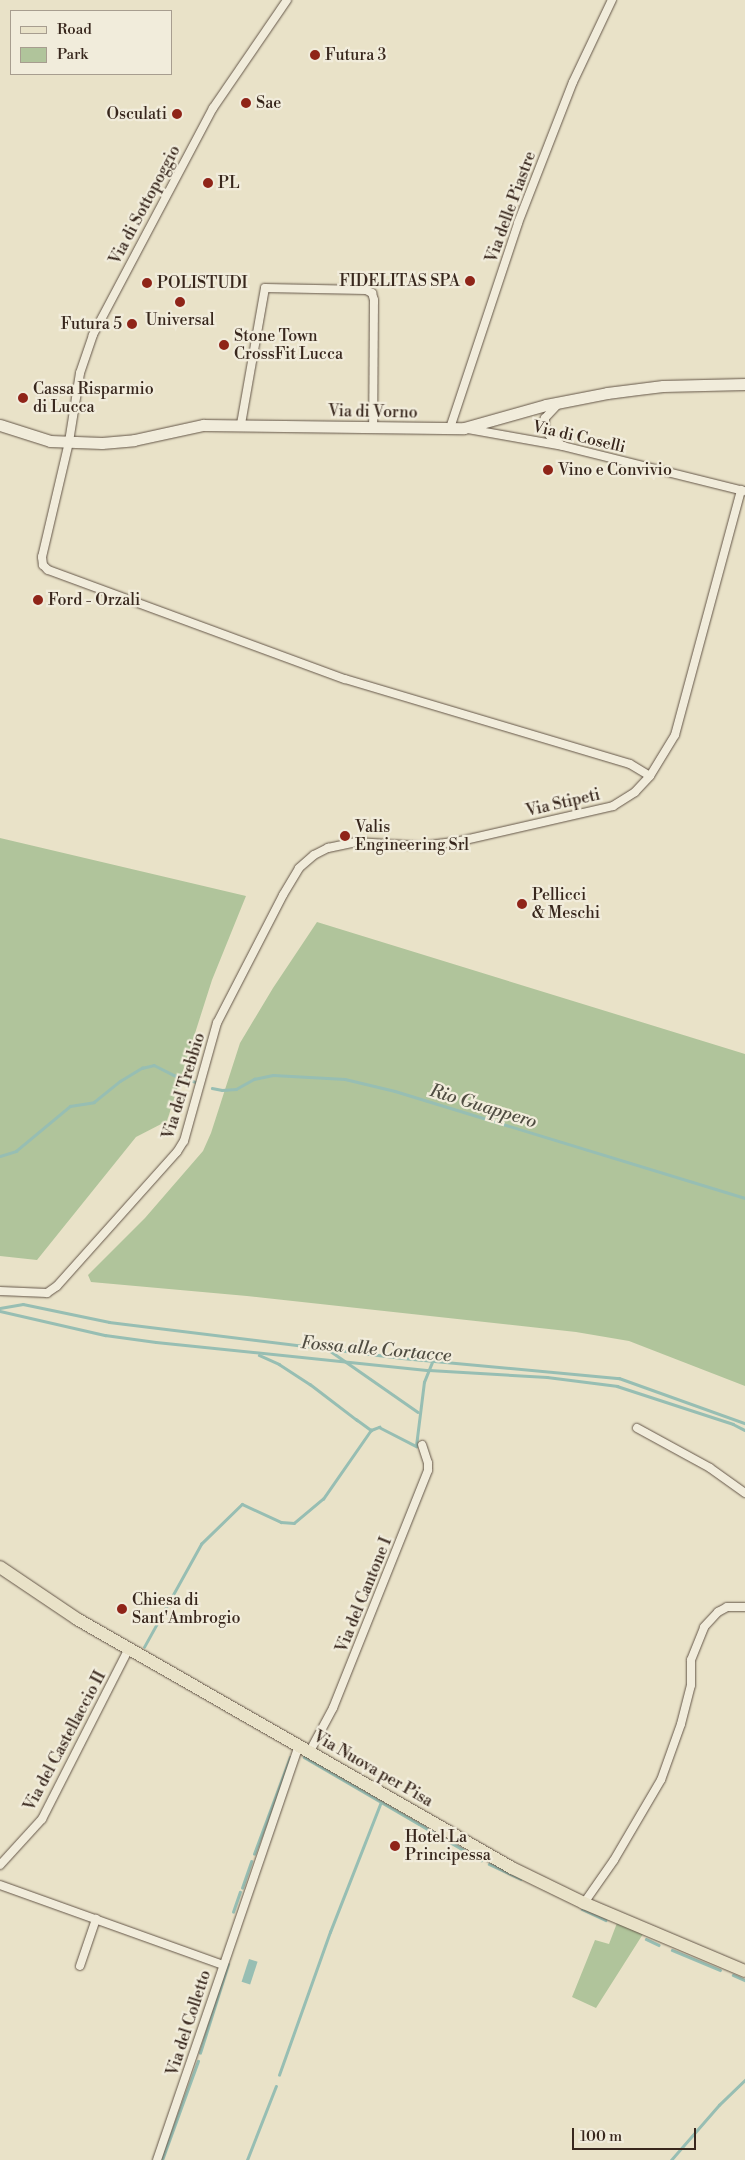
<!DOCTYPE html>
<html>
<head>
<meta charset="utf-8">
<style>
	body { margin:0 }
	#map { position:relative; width:745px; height:2160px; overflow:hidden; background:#e9e2c8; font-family:"Libre Bodoni",serif }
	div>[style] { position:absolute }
	.green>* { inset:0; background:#b0c49b }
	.water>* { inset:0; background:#97beb3; transform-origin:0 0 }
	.stream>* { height:2.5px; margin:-1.25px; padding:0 1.25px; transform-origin:1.25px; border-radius:1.25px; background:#97beb3 }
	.roads { filter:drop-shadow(0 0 1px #645648) drop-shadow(0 0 1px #645648) }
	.street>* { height:8px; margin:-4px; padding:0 4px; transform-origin:4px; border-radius:4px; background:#f1ecdb }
	.secondary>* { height:11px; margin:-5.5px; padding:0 5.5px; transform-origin:5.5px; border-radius:5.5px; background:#f1ecdb }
	.primary>* { height:12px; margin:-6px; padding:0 6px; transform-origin:6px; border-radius:6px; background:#e9e2c8 }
	.dots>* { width:14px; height:14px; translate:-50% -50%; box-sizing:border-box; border:2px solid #f1ecdb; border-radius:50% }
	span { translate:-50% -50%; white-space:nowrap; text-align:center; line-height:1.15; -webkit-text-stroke:4.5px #f1ecdb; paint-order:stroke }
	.poi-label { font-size:16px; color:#38271d }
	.left { translate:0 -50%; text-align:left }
	.right { translate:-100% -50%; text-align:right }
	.street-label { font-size:16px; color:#38271d }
	.water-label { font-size:18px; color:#504d42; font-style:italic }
	.legend { position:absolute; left:10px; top:10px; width:162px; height:65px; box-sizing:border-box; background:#f1ecdb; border:1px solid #a79d8f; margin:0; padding:6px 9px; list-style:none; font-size:15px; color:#38271d }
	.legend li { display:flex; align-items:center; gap:10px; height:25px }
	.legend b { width:25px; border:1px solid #a79d8f }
	.scale { position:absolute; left:572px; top:2128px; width:124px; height:22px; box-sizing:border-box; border:2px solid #38271d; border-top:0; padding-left:6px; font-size:15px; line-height:18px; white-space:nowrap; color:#38271d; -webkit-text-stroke:4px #f1ecdb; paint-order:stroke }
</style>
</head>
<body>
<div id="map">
	<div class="green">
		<div style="clip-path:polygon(0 838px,246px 896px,212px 980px,167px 1121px,136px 1137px,37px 1260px,0 1256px)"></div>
		<div style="clip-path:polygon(317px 922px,745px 1054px,745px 1386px,629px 1341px,576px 1332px,247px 1296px,91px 1282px,88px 1275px,145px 1218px,203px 1151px,211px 1133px,240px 1043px,273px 988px)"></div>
		<div style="clip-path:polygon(617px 1923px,643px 1934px,596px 2008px,572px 1997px,595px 1940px,609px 1944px)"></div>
	</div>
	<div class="water">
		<div style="left:249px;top:1959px;width:9px;height:24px;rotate:18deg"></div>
	</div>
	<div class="stream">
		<div style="left:212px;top:1088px;width:10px;rotate:11deg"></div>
		<div style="left:222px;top:1090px;width:14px;rotate:-4deg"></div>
		<div style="left:236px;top:1089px;width:21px;rotate:-29deg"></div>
		<div style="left:254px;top:1079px;width:19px;rotate:-12deg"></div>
		<div style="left:273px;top:1075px;width:72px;rotate:3.2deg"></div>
		<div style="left:345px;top:1079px;width:51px;rotate:13.5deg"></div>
		<div style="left:395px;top:1091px;width:366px;rotate:17deg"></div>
		<div style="left:0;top:1156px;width:17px;rotate:-17deg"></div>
		<div style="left:16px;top:1151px;width:70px;rotate:-39.8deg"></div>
		<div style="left:70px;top:1106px;width:24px;rotate:-9deg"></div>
		<div style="left:94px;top:1102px;width:33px;rotate:-39deg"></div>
		<div style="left:120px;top:1081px;width:26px;rotate:-31deg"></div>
		<div style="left:142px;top:1068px;width:12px;rotate:-14deg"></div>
		<div style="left:154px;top:1065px;width:22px;rotate:27deg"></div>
		<div style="left:174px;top:1075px;width:22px;rotate:18deg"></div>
		<div style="left:0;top:1308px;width:23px;rotate:-10deg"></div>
		<div style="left:23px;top:1304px;width:88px;rotate:11.8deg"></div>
		<div style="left:109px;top:1322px;width:295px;rotate:7deg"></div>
		<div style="left:402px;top:1358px;width:218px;rotate:5.3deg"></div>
		<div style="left:619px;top:1378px;width:134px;rotate:19.7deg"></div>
		<div style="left:0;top:1311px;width:108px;rotate:12.9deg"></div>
		<div style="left:105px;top:1335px;width:51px;rotate:7.8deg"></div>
		<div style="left:156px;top:1342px;width:274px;rotate:5.9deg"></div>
		<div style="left:429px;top:1370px;width:118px;rotate:3.4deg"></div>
		<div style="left:547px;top:1377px;width:71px;rotate:7.3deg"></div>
		<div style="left:617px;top:1386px;width:122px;rotate:18.1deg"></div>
		<div style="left:733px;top:1424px;width:13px;rotate:27deg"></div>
		<div style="left:329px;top:1350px;width:108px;rotate:34.9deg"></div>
		<div style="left:259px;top:1355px;width:22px;rotate:24deg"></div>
		<div style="left:279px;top:1364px;width:37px;rotate:33deg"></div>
		<div style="left:310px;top:1384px;width:59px;rotate:37.5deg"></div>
		<div style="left:356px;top:1419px;width:19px;rotate:36deg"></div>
		<div style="left:144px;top:1647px;width:118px;rotate:-61deg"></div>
		<div style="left:201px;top:1544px;width:57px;rotate:-44.3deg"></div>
		<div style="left:242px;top:1504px;width:43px;rotate:24.8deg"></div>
		<div style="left:281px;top:1522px;width:13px;rotate:4deg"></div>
		<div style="left:294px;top:1523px;width:38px;rotate:-40deg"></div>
		<div style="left:323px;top:1499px;width:84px;rotate:-55.2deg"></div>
		<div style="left:371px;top:1430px;width:9px;rotate:-21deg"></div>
		<div style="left:379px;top:1427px;width:42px;rotate:27.2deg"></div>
		<div style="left:416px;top:1446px;width:64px;rotate:-82.9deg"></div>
		<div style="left:424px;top:1382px;width:24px;rotate:-68deg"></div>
		<div style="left:304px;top:1757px;width:205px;rotate:30.2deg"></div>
		<div style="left:254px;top:1854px;width:103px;rotate:-69.6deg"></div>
		<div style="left:489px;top:1864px;width:35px;rotate:25deg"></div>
		<div style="left:242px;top:1888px;width:28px;rotate:-71deg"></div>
		<div style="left:582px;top:1909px;width:26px;rotate:25deg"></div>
		<div style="left:233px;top:1912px;width:21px;rotate:-71deg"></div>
		<div style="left:646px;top:1939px;width:14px;rotate:25deg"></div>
		<div style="left:672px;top:1950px;width:52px;rotate:22.6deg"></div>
		<div style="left:733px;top:1975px;width:13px;rotate:23deg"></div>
		<div style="left:200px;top:2053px;width:93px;rotate:-72.5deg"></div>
		<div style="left:279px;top:2075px;width:152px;rotate:-70.4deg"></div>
		<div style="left:330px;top:1932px;width:140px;rotate:-68.6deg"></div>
		<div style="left:162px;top:2160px;width:105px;rotate:-70deg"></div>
		<div style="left:247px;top:2160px;width:79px;rotate:-68.6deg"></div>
		<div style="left:671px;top:2160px;width:73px;rotate:-48.9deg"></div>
		<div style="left:719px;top:2105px;width:36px;rotate:-44deg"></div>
	</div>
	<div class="roads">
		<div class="street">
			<div style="left:287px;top:0;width:131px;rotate:124.4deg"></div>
			<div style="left:213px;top:108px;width:257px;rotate:117.9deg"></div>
			<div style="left:93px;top:335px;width:40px;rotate:108.9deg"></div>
			<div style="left:80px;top:373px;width:70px;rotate:99.1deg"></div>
			<div style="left:69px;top:442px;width:118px;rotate:103.2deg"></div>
			<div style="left:42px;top:557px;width:8px;rotate:83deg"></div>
			<div style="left:43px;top:565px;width:7px;rotate:45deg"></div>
			<div style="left:48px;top:570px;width:316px;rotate:20.2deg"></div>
			<div style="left:345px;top:679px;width:297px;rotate:16.6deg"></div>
			<div style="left:630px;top:764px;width:23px;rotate:31deg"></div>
			<div style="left:559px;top:403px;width:21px;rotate:133deg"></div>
			<div style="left:545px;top:418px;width:10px;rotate:90deg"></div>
			<div style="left:545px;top:428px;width:9px;rotate:58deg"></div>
			<div style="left:550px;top:436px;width:13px;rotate:39deg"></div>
			<div style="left:241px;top:424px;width:138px;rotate:-80deg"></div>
			<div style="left:265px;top:288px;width:101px;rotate:1.1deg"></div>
			<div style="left:366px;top:290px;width:7px;rotate:27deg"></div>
			<div style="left:372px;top:293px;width:7px;rotate:74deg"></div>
			<div style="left:374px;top:300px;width:128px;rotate:90.4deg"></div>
			<div style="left:450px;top:428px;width:216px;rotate:-71.6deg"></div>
			<div style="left:518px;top:223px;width:151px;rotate:-68.7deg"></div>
			<div style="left:573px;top:82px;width:91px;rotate:-64.6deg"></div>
			<div style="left:468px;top:429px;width:97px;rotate:10.1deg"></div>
			<div style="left:563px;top:446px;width:187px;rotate:14deg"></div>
			<div style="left:0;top:1291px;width:47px;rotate:2.4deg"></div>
			<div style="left:47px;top:1293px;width:12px;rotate:-35deg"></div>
			<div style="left:57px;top:1286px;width:180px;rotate:-48.2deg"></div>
			<div style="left:177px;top:1152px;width:13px;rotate:-58deg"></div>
			<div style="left:184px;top:1141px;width:123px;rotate:-74.4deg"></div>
			<div style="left:217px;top:1023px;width:144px;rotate:-62.7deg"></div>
			<div style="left:283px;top:895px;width:31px;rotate:-59deg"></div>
			<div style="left:299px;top:868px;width:20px;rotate:-41deg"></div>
			<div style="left:314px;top:855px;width:16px;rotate:-27deg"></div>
			<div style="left:328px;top:848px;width:29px;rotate:-12deg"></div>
			<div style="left:356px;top:842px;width:65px;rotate:3.5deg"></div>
			<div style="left:421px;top:846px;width:35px;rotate:-7deg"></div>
			<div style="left:456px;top:842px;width:161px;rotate:-12.9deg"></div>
			<div style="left:613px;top:806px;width:26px;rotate:-32deg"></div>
			<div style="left:635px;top:792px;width:22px;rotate:-47deg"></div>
			<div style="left:650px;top:776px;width:48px;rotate:-58.6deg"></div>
			<div style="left:675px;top:735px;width:254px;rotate:-74.9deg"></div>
			<div style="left:637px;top:1428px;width:83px;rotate:28.7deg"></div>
			<div style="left:710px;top:1468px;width:43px;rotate:35.5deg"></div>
			<div style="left:310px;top:1751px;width:49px;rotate:-61.9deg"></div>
			<div style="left:333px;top:1708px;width:256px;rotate:-68.2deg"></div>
			<div style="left:428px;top:1470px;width:7px;rotate:-90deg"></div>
			<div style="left:428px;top:1463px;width:19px;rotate:-108deg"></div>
			<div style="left:0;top:1865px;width:62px;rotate:-47.6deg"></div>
			<div style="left:42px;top:1819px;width:192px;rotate:-63deg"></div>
			<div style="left:0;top:1885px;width:237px;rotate:19.7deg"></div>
			<div style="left:584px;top:1903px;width:52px;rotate:-55.1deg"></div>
			<div style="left:614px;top:1860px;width:93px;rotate:-59.6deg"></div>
			<div style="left:661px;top:1780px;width:59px;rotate:-70.3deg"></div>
			<div style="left:681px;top:1724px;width:40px;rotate:-75.6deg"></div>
			<div style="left:691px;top:1685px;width:25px;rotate:-90deg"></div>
			<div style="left:691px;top:1660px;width:35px;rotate:-68deg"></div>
			<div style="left:704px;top:1627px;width:21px;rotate:-47deg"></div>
			<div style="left:718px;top:1612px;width:10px;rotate:-29deg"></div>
			<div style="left:727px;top:1607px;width:18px"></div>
			<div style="left:80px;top:1966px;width:50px;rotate:-71.2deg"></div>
			<div style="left:157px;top:2160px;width:439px;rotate:-71.1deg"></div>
		</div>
		<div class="secondary">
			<div style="left:0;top:425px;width:52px;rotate:17.7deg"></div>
			<div style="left:50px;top:441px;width:52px;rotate:2.2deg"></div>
			<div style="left:102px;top:443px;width:32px;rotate:-5deg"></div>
			<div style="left:134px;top:440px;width:71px;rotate:-12.3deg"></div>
			<div style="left:203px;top:425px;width:261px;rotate:0.7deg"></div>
			<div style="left:464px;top:428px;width:85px;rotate:-15.7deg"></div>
			<div style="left:546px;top:405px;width:62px;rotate:-11.1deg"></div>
			<div style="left:607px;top:393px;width:56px;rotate:-7.1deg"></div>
			<div style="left:663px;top:386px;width:82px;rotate:-1.4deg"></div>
		</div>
		<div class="primary">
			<div style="left:0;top:1567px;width:93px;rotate:34deg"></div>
			<div style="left:77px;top:1619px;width:501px;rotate:29.79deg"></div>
			<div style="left:512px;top:1868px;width:80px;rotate:25.9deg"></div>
			<div style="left:584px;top:1903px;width:175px;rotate:22.9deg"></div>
		</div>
	</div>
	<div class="dots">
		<div style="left:315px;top:55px;background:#8f2418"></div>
		<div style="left:246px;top:103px;background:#8f2418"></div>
		<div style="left:177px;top:114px;background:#8f2418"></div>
		<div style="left:208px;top:183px;background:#8f2418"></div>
		<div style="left:470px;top:281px;background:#8f2418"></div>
		<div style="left:147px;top:283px;background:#8f2418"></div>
		<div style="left:180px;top:302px;background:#8f2418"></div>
		<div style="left:132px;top:324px;background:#8f2418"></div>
		<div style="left:224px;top:345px;background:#8f2418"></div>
		<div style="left:23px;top:398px;background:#8f2418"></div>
		<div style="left:548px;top:470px;background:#8f2418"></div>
		<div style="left:38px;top:600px;background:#8f2418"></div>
		<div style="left:345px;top:836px;background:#8f2418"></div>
		<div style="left:522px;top:904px;background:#8f2418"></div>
		<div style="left:122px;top:1609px;background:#8f2418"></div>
		<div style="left:395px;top:1846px;background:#8f2418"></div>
	</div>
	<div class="poi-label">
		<span class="left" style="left:325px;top:55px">Futura 3</span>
		<span class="left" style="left:256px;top:103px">Sae</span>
		<span class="right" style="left:167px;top:114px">Osculati</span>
		<span class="left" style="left:218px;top:183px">PL</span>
		<span class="right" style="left:460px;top:281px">FIDELITAS SPA</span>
		<span class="left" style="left:157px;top:283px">POLISTUDI</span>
		<span style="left:180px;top:320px">Universal</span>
		<span class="right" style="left:122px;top:324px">Futura 5</span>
		<span class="left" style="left:234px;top:345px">Stone Town<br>CrossFit Lucca</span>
		<span class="left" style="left:33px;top:398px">Cassa Risparmio<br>di Lucca</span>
		<span class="left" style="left:558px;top:470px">Vino e Convivio</span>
		<span class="left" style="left:48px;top:600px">Ford - Orzali</span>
		<span class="left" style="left:355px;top:836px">Valis<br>Engineering Srl</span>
		<span class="left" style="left:532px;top:904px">Pellicci<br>&amp; Meschi</span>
		<span class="left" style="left:132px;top:1609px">Chiesa di<br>Sant'Ambrogio</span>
		<span class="left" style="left:405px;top:1846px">Hotel La<br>Principessa</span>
	</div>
	<div class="street-label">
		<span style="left:145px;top:205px;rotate:-62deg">Via di Sottopoggio</span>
		<span style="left:511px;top:207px;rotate:-70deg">Via delle Piastre</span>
		<span style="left:373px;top:412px;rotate:1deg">Via di Vorno</span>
		<span style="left:579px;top:437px;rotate:13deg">Via di Coselli</span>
		<span style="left:563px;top:803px;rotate:-13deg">Via Stipeti</span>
		<span style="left:184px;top:1086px;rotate:-73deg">Via del Trebbio</span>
		<span style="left:364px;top:1595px;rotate:-68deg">Via del Cantone I</span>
		<span style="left:65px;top:1741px;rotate:-62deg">Via del Castellaccio II</span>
		<span style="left:373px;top:1769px;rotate:30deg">Via Nuova per Pisa</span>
		<span style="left:189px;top:2023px;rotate:-72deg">Via del Colletto</span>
	</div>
	<div class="water-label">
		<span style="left:483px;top:1107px;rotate:17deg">Rio Guappero</span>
		<span style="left:376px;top:1350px;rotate:5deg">Fossa alle Cortacce</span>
	</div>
	<ul class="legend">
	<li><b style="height:6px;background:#e9e2c8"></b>Road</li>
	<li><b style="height:14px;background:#b0c49b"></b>Park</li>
	</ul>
	<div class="scale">100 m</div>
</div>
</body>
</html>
